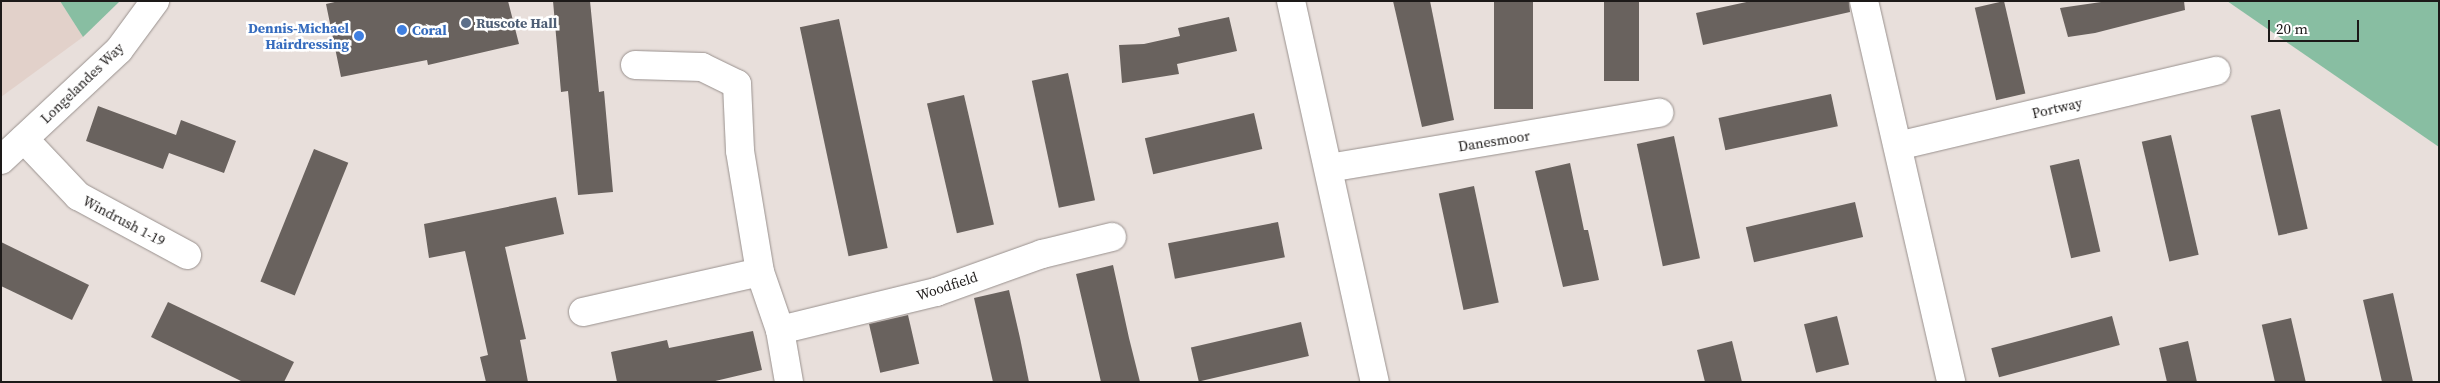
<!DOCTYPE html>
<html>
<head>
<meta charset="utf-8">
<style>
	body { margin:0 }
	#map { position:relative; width:2440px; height:383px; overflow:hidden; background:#e8dfdb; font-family:"Source Serif 4",serif }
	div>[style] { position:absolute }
	.built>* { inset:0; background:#e2d1ca }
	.green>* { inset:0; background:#88bea2 }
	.building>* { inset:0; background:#69625e; transform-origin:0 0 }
	.roads { filter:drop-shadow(0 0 1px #99918e) drop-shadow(0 0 1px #99918e) }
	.street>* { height:28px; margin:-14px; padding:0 14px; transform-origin:14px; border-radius:14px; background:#fff }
	.secondary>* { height:28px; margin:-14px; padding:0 14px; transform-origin:14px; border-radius:14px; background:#fff }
	.dots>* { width:14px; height:14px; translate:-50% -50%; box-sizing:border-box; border:2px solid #fff; border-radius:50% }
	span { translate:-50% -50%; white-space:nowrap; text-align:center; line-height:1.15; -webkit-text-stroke:5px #fff; paint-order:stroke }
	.service-label { font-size:14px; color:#4e5e75; font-weight:700 }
	.left { translate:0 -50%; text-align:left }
	.shop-label { font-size:14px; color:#366cbe; font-weight:700 }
	.right { translate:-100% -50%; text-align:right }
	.street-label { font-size:14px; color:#1d1a19 }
	.frame { position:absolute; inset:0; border:2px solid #1d1a19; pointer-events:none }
	.scale { position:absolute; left:2268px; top:20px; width:91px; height:22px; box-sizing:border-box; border:2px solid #1d1a19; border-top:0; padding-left:6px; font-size:15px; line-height:18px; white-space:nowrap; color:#1d1a19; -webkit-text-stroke:4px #fff; paint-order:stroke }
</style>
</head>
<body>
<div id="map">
	<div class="built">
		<div style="clip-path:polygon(1px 1px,60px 1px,83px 37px,1px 97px)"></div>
	</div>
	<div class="green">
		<div style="clip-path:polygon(60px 1px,120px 1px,83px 37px)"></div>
		<div style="clip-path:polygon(2227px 1px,2439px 1px,2439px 147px)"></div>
	</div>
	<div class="building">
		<div style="clip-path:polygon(339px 1px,508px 1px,519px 44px,428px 65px,427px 60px,341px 77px,326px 4px)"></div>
		<div style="clip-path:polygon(553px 1px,590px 1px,599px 92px,604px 91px,613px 192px,578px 195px,568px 91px,561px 92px)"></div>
		<div style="clip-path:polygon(1393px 1px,1430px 1px,1454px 120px,1422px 127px)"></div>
		<div style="left:1494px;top:1px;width:39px;height:108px"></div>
		<div style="left:1604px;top:1px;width:35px;height:80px"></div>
		<div style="clip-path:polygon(1751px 1px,1849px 1px,1850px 12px,1703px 45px,1696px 13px)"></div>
		<div style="left:2004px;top:1px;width:95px;height:30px;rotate:77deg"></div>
		<div style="clip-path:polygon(2108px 1px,2184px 1px,2185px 10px,2095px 33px,2068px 37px,2060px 8px)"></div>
		<div style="clip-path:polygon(1229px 17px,1237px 51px,1177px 64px,1179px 74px,1122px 83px,1119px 45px,1144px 44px,1180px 36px,1178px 28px)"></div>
		<div style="left:839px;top:19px;width:234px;height:40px;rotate:78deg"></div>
		<div style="left:1068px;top:73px;width:130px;height:37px;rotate:78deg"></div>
		<div style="left:1831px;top:94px;width:33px;height:115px;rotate:78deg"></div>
		<div style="left:964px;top:95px;width:133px;height:38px;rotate:77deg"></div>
		<div style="clip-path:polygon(98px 106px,176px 135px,181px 120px,236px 141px,224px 173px,169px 153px,163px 169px,86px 141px)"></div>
		<div style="left:2280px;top:109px;width:123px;height:30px;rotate:77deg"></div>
		<div style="left:1254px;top:113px;width:37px;height:112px;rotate:77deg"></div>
		<div style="left:2171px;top:135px;width:123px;height:30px;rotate:77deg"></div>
		<div style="left:1674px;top:136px;width:125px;height:38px;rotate:78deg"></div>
		<div style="left:314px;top:149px;width:37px;height:143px;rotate:22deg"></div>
		<div style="left:2079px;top:159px;width:95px;height:30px;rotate:77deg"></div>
		<div style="clip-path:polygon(1570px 163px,1584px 230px,1588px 230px,1599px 280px,1563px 287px,1535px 171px)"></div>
		<div style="left:1474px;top:186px;width:119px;height:36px;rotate:78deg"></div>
		<div style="clip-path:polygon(556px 197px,564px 234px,505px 247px,526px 339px,520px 340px,528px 382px,486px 382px,480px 357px,488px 355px,465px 251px,429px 258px,424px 224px)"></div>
		<div style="left:1855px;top:202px;width:36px;height:112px;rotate:77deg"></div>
		<div style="left:1278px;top:222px;width:36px;height:112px;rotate:79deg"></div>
		<div style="clip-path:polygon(1px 242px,89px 285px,72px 320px,1px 286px)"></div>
		<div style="clip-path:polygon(1113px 265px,1129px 338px,1140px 382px,1101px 382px,1076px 274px)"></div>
		<div style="clip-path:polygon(1009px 290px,1020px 338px,1029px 382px,993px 382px,974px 298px)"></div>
		<div style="clip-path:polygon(2393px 293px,2400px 324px,2413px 382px,2382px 382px,2377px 360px,2363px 300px)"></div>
		<div style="clip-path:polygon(168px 302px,294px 362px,284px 382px,243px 382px,151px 337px)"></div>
		<div style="left:908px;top:315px;width:50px;height:40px;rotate:77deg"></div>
		<div style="left:1837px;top:316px;width:50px;height:34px;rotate:76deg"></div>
		<div style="left:2112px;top:316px;width:30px;height:125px;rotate:75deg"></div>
		<div style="left:2291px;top:318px;width:66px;height:30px;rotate:77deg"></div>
		<div style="left:1301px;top:322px;width:35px;height:113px;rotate:77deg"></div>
		<div style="clip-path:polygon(753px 331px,762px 370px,711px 382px,617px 382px,611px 352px,667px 340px,669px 348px)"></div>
		<div style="clip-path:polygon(1732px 341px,1742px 382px,1705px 382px,1697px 350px)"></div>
		<div style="clip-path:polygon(2188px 341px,2197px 382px,2167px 382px,2159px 348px)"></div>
	</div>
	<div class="roads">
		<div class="street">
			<div style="left:1291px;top:1px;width:390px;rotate:77.6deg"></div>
			<div style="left:1864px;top:1px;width:391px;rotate:77.1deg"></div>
			<div style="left:635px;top:65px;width:67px;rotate:1.7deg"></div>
			<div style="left:702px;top:67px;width:39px;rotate:26deg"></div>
			<div style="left:737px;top:84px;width:67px;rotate:87.4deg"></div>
			<div style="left:740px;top:151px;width:123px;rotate:80.6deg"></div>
			<div style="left:760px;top:272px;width:61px;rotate:71deg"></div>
			<div style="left:780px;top:330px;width:53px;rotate:80.2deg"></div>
			<div style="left:24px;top:139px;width:79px;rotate:46.5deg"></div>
			<div style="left:78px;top:196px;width:124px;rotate:28.4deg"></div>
			<div style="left:1898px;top:146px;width:327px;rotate:-13.3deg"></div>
			<div style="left:1329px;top:168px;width:335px;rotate:-9.5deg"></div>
			<div style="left:583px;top:312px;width:181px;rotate:-12.7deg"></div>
			<div style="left:780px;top:330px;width:161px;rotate:-13.7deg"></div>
			<div style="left:936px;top:292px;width:113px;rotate:-19.7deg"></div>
			<div style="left:1042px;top:254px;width:72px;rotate:-13.7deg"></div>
		</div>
		<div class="secondary">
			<div style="left:1px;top:160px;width:161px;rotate:-43deg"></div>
			<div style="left:119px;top:50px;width:61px;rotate:-53.7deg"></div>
		</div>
	</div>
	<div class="dots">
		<div style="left:466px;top:23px;background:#5c6f8a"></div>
		<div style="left:402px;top:30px;background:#3f7fe0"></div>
		<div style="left:359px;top:36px;background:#3f7fe0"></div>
	</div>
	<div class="service-label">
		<span class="left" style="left:476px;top:23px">Ruscote Hall</span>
	</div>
	<div class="shop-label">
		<span class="right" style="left:349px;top:36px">Dennis-Michael<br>Hairdressing</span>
		<span class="left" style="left:412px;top:30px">Coral</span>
	</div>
	<div class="street-label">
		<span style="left:82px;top:83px;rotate:-44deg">Longelandes Way</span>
		<span style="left:2057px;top:108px;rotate:-13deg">Portway</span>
		<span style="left:1494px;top:141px;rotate:-9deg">Danesmoor</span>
		<span style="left:124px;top:221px;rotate:28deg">Windrush 1-19</span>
		<span style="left:947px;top:286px;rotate:-18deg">Woodfield</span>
	</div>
	<div class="frame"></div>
	<div class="scale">20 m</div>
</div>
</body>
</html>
